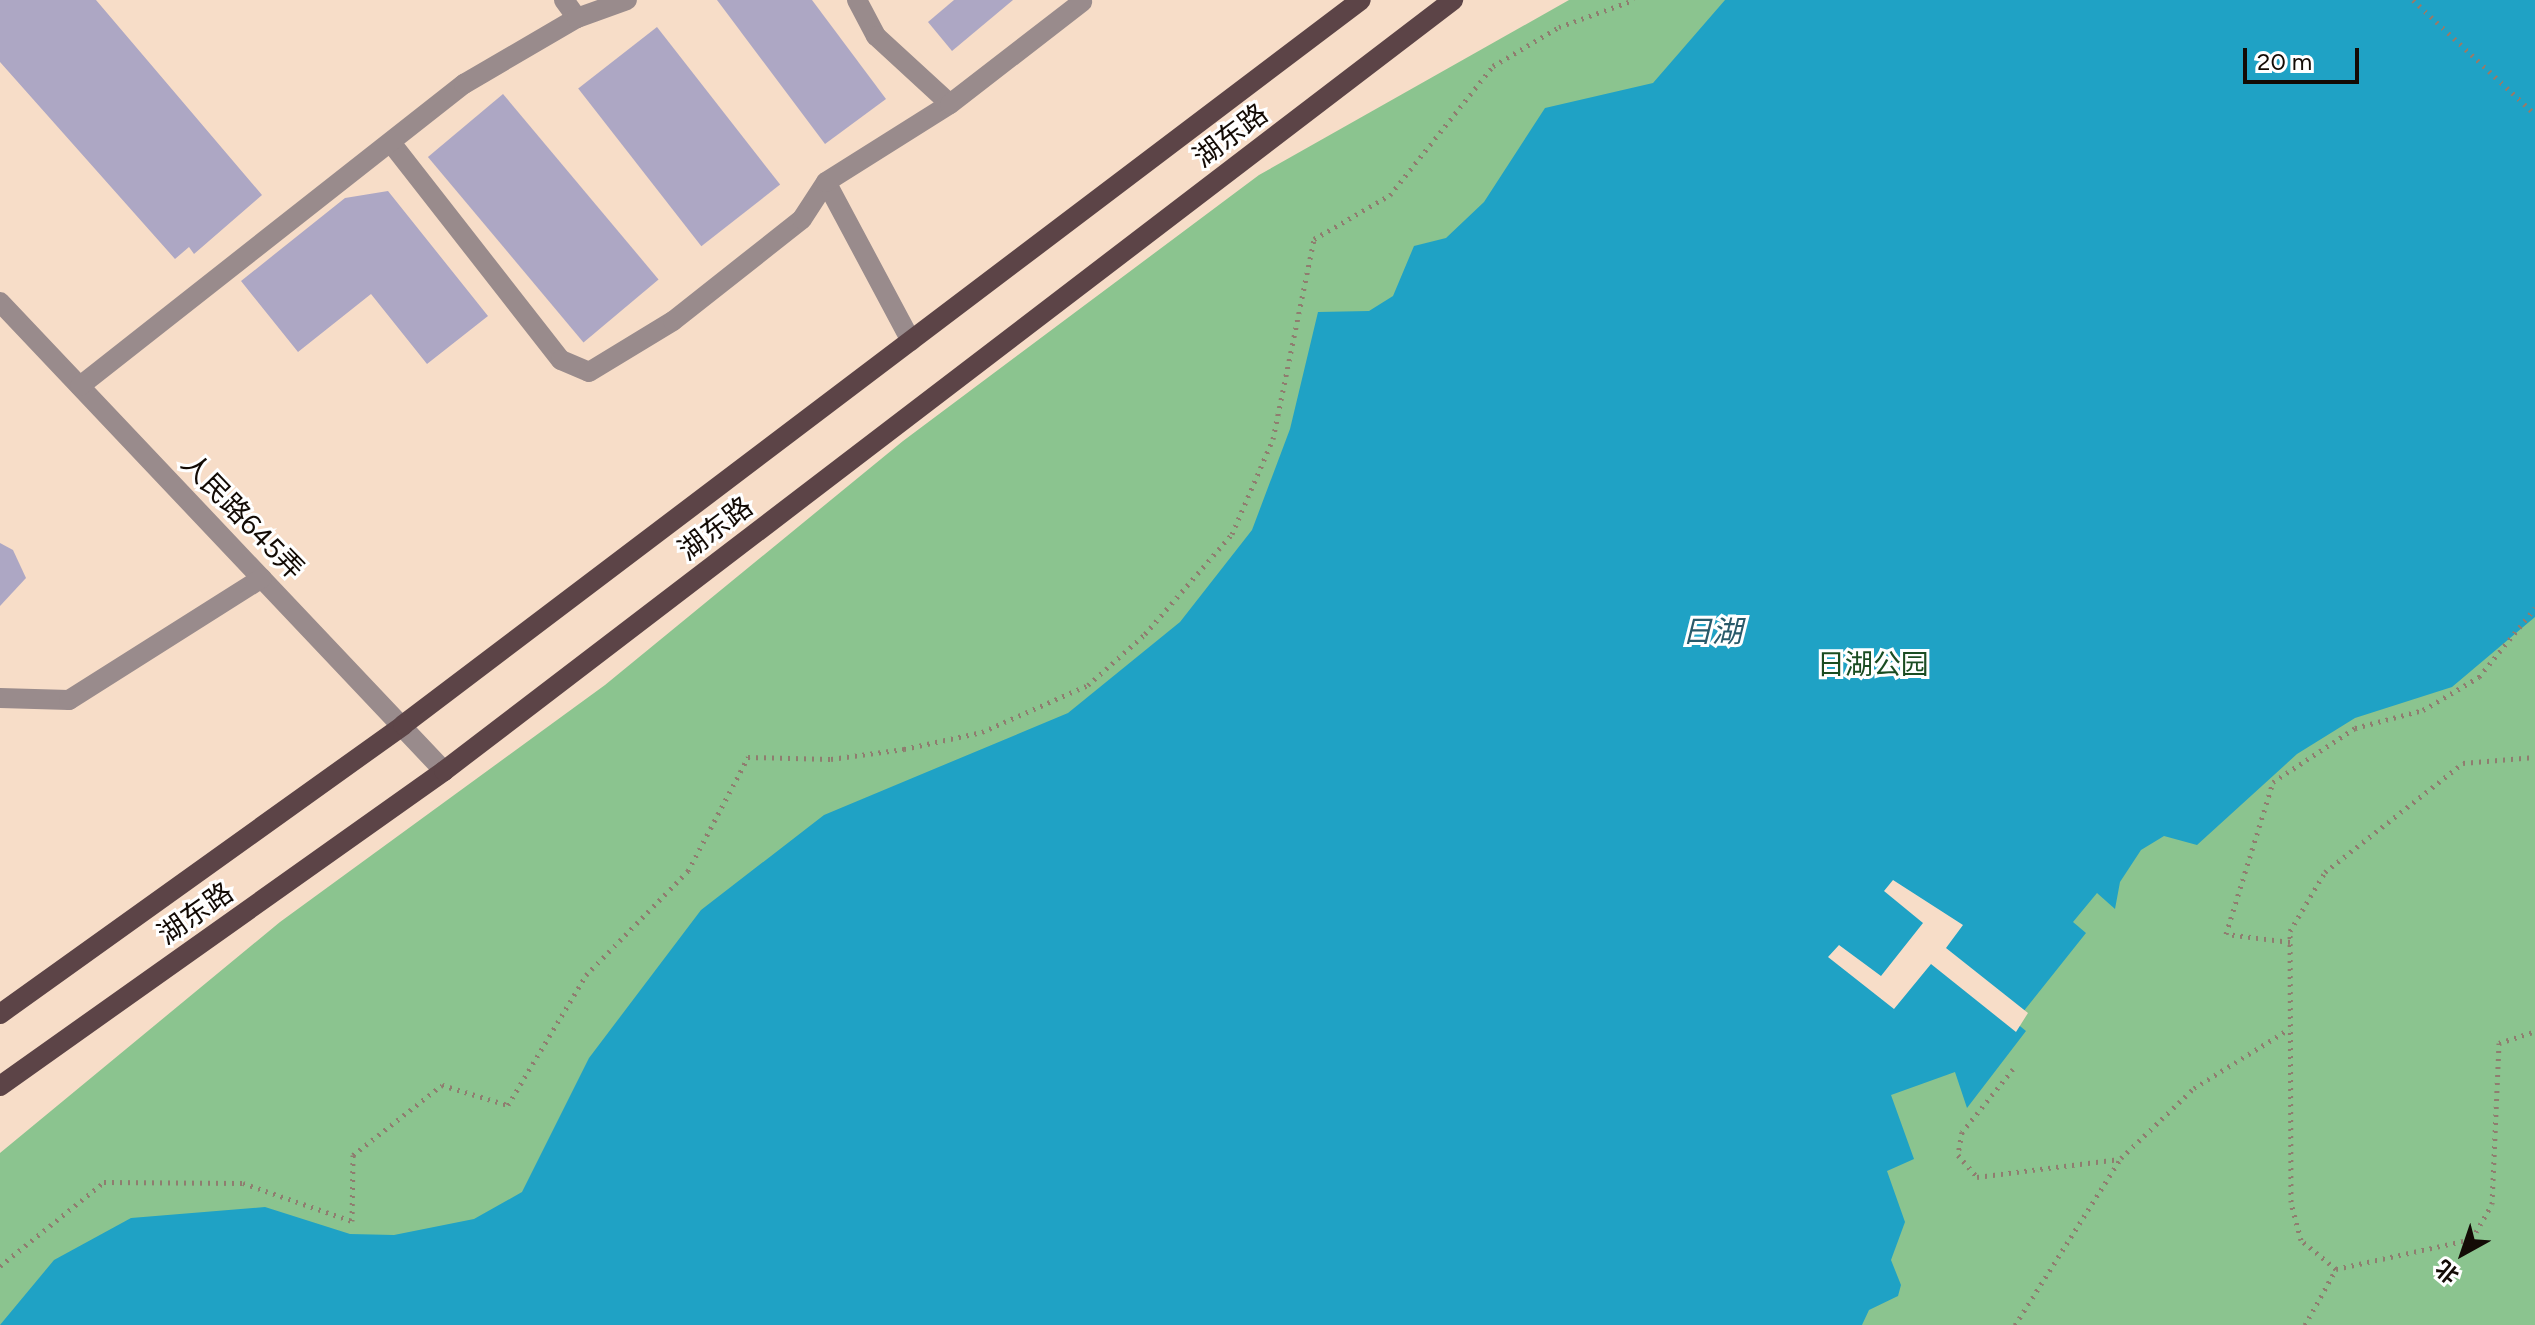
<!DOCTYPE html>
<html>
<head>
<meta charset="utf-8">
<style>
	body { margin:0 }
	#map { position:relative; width:2535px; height:1325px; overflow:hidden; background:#f7ddc8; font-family:Figtree,"Noto Sans SC",sans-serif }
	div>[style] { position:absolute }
	.green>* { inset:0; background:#8bc48f }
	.water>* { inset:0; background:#1fa2c5 }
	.pier>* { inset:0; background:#f7ddc8 }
	.building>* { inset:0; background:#ada7c4; transform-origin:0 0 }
	.path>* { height:5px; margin-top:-2.5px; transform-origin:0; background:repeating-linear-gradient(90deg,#8f7d6f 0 2px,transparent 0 8px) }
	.minor>* { height:20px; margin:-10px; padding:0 10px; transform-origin:10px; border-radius:10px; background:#998b8c }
	.major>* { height:20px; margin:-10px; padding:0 10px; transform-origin:10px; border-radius:10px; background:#5c4447 }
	span { translate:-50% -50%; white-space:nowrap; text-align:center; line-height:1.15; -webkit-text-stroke:6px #fff; paint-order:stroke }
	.street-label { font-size:28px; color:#130b05 }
	.park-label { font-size:28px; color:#1a4c22 }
	.water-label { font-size:30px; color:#295a6a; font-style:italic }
	.north { position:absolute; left:2423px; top:1213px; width:80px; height:80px; -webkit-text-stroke:6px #fff; paint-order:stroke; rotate:220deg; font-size:22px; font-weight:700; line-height:32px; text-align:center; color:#130b05 }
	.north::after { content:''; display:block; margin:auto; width:28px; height:36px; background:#130b05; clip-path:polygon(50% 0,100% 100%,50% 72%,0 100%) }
	.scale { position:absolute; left:2243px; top:48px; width:116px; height:36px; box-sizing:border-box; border:4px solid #130b05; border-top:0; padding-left:10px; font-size:24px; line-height:28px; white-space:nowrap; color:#130b05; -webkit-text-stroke:6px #fff; paint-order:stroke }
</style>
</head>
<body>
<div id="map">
	<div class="green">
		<div style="clip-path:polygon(1569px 0,2535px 0,2535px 1325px,0 1325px,0 1153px,280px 922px,605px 685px,903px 441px,1259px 175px)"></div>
	</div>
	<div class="water">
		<div style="clip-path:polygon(1725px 0,2535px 0,2535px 617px,2452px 687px,2355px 718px,2297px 754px,2197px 845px,2164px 836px,2141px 850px,2120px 882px,2115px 909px,2097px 893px,2073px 922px,2086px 933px,2015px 1022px,2026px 1031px,1967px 1108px,1955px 1072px,1891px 1095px,1914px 1159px,1887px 1171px,1905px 1222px,1891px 1260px,1901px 1285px,1898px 1296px,1869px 1310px,1862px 1325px,0 1325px,54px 1260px,131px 1218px,265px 1207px,350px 1234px,394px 1235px,474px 1219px,522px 1192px,589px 1058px,701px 910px,824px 815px,1068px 713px,1180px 622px,1252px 530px,1290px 429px,1318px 312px,1369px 311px,1393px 296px,1414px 246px,1446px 238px,1484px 202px,1545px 108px,1653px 83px)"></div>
	</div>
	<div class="pier">
		<div style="clip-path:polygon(1893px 880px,1963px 925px,1946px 948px,2028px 1013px,2016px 1032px,1931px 964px,1894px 1009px,1828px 957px,1839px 945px,1881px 976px,1923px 923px,1884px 891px)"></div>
	</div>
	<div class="building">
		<div style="clip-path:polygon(0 0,96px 0,262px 195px,194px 254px,189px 247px,175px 259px,0 62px)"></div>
		<div style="clip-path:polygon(717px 0,812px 0,886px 99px,825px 144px)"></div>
		<div style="clip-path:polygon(954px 0,1013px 0,952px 51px,928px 22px)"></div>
		<div style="left:657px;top:27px;width:200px;height:100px;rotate:52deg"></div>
		<div style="left:503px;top:94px;width:242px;height:98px;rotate:50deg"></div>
		<div style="clip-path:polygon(388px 191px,488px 316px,427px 364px,371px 294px,298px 352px,241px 281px,345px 198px)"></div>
		<div style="clip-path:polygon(0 543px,13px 550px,26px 578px,0 606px)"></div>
	</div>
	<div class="path">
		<div style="left:2413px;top:0;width:167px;rotate:43.1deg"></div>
		<div style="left:2290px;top:942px;width:64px;rotate:-172.9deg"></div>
		<div style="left:2226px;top:934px;width:159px;rotate:-72.8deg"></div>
		<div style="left:2273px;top:782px;width:98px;rotate:-33.4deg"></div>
		<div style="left:2355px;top:728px;width:70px;rotate:-14.8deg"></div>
		<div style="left:2423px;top:710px;width:65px;rotate:-30.5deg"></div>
		<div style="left:2479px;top:677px;width:89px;rotate:-50.9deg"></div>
		<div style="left:2013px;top:1069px;width:81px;rotate:129deg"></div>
		<div style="left:1962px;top:1132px;width:23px;rotate:100deg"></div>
		<div style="left:1958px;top:1155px;width:29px;rotate:49deg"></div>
		<div style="left:1977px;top:1177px;width:144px;rotate:-7.2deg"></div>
		<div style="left:0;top:1266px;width:134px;rotate:-38.9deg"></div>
		<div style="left:104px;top:1182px;width:139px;rotate:0.4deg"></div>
		<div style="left:243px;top:1183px;width:115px;rotate:19.2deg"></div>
		<div style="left:352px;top:1221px;width:66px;rotate:-89.1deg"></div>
		<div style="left:353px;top:1155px;width:113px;rotate:-38.2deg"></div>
		<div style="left:442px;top:1085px;width:69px;rotate:16.9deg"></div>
		<div style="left:508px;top:1105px;width:152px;rotate:-59deg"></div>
		<div style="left:586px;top:975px;width:146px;rotate:-45.6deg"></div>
		<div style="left:688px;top:871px;width:129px;rotate:-62.2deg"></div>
		<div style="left:748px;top:757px;width:83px;rotate:1.4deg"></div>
		<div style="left:831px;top:759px;width:74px;rotate:-7.8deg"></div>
		<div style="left:904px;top:749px;width:80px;rotate:-12.3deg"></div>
		<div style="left:982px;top:732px;width:116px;rotate:-23.9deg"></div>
		<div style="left:1088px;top:685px;width:76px;rotate:-41.8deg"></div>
		<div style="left:1145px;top:634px;width:133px;rotate:-49deg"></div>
		<div style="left:1232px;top:534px;width:103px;rotate:-66.7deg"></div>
		<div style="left:1273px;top:439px;width:204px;rotate:-78.4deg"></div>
		<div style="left:1314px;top:239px;width:88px;rotate:-30.1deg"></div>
		<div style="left:1390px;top:195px;width:165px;rotate:-51.4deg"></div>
		<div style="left:1493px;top:66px;width:77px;rotate:-30.6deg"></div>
		<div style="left:1559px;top:27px;width:80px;rotate:-19.8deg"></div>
		<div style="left:2336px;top:1269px;width:139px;rotate:-12.4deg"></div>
		<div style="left:2472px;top:1239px;width:40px;rotate:-60.3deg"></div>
		<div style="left:2492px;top:1204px;width:161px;rotate:-87.5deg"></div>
		<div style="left:2499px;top:1043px;width:38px;rotate:-18deg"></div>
		<div style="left:2015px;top:1325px;width:198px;rotate:-57.6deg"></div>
		<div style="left:2121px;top:1158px;width:101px;rotate:-43.8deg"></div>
		<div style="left:2194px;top:1088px;width:112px;rotate:-31.8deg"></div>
		<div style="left:2305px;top:1325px;width:64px;rotate:-61deg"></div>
		<div style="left:2336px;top:1269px;width:45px;rotate:-140.4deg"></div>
		<div style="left:2301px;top:1240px;width:39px;rotate:-105deg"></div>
		<div style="left:2291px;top:1202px;width:271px;rotate:-90.2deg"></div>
		<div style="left:2290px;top:931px;width:69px;rotate:-59.3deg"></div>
		<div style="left:2325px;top:872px;width:176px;rotate:-38.3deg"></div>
		<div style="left:2463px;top:763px;width:72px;rotate:-4.8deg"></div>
	</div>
	<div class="minor">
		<div style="left:564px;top:0;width:22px;rotate:54deg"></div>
		<div style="left:857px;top:0;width:41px;rotate:62.2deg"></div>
		<div style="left:876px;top:36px;width:100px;rotate:42.6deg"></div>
		<div style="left:392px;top:144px;width:274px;rotate:52deg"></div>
		<div style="left:561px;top:360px;width:30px;rotate:23deg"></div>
		<div style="left:589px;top:372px;width:98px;rotate:-31.3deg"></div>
		<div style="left:673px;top:321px;width:164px;rotate:-38.3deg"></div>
		<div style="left:802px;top:219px;width:44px;rotate:-57deg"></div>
		<div style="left:0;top:302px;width:646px;rotate:46.57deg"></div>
		<div style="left:911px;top:341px;width:180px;rotate:-118.1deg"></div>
		<div style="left:826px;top:182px;width:146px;rotate:-32.2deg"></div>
		<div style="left:950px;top:104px;width:167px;rotate:-37.7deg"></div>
		<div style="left:80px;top:386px;width:489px;rotate:-38.2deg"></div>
		<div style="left:464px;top:84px;width:131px;rotate:-30.3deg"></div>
		<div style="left:577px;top:18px;width:53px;rotate:-19.8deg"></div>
		<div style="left:0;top:698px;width:69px;rotate:1.7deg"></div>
		<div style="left:69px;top:700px;width:228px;rotate:-32.3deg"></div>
	</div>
	<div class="major">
		<div style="left:0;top:1014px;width:496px;rotate:-35.6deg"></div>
		<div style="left:403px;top:725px;width:1201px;rotate:-37.12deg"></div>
		<div style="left:0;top:1086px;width:544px;rotate:-35.35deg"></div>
		<div style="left:444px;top:771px;width:1270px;rotate:-37.38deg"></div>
	</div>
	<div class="street-label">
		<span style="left:1230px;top:135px;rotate:-37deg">湖东路</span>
		<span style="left:243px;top:516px;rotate:46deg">人民路645弄</span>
		<span style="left:715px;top:528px;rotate:-37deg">湖东路</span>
		<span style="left:195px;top:913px;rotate:-35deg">湖东路</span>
	</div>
	<div class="park-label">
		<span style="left:1873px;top:664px">日湖公园</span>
	</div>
	<div class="water-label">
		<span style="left:1712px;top:632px">日湖</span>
	</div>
	<div class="north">北</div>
	<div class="scale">20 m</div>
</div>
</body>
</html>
